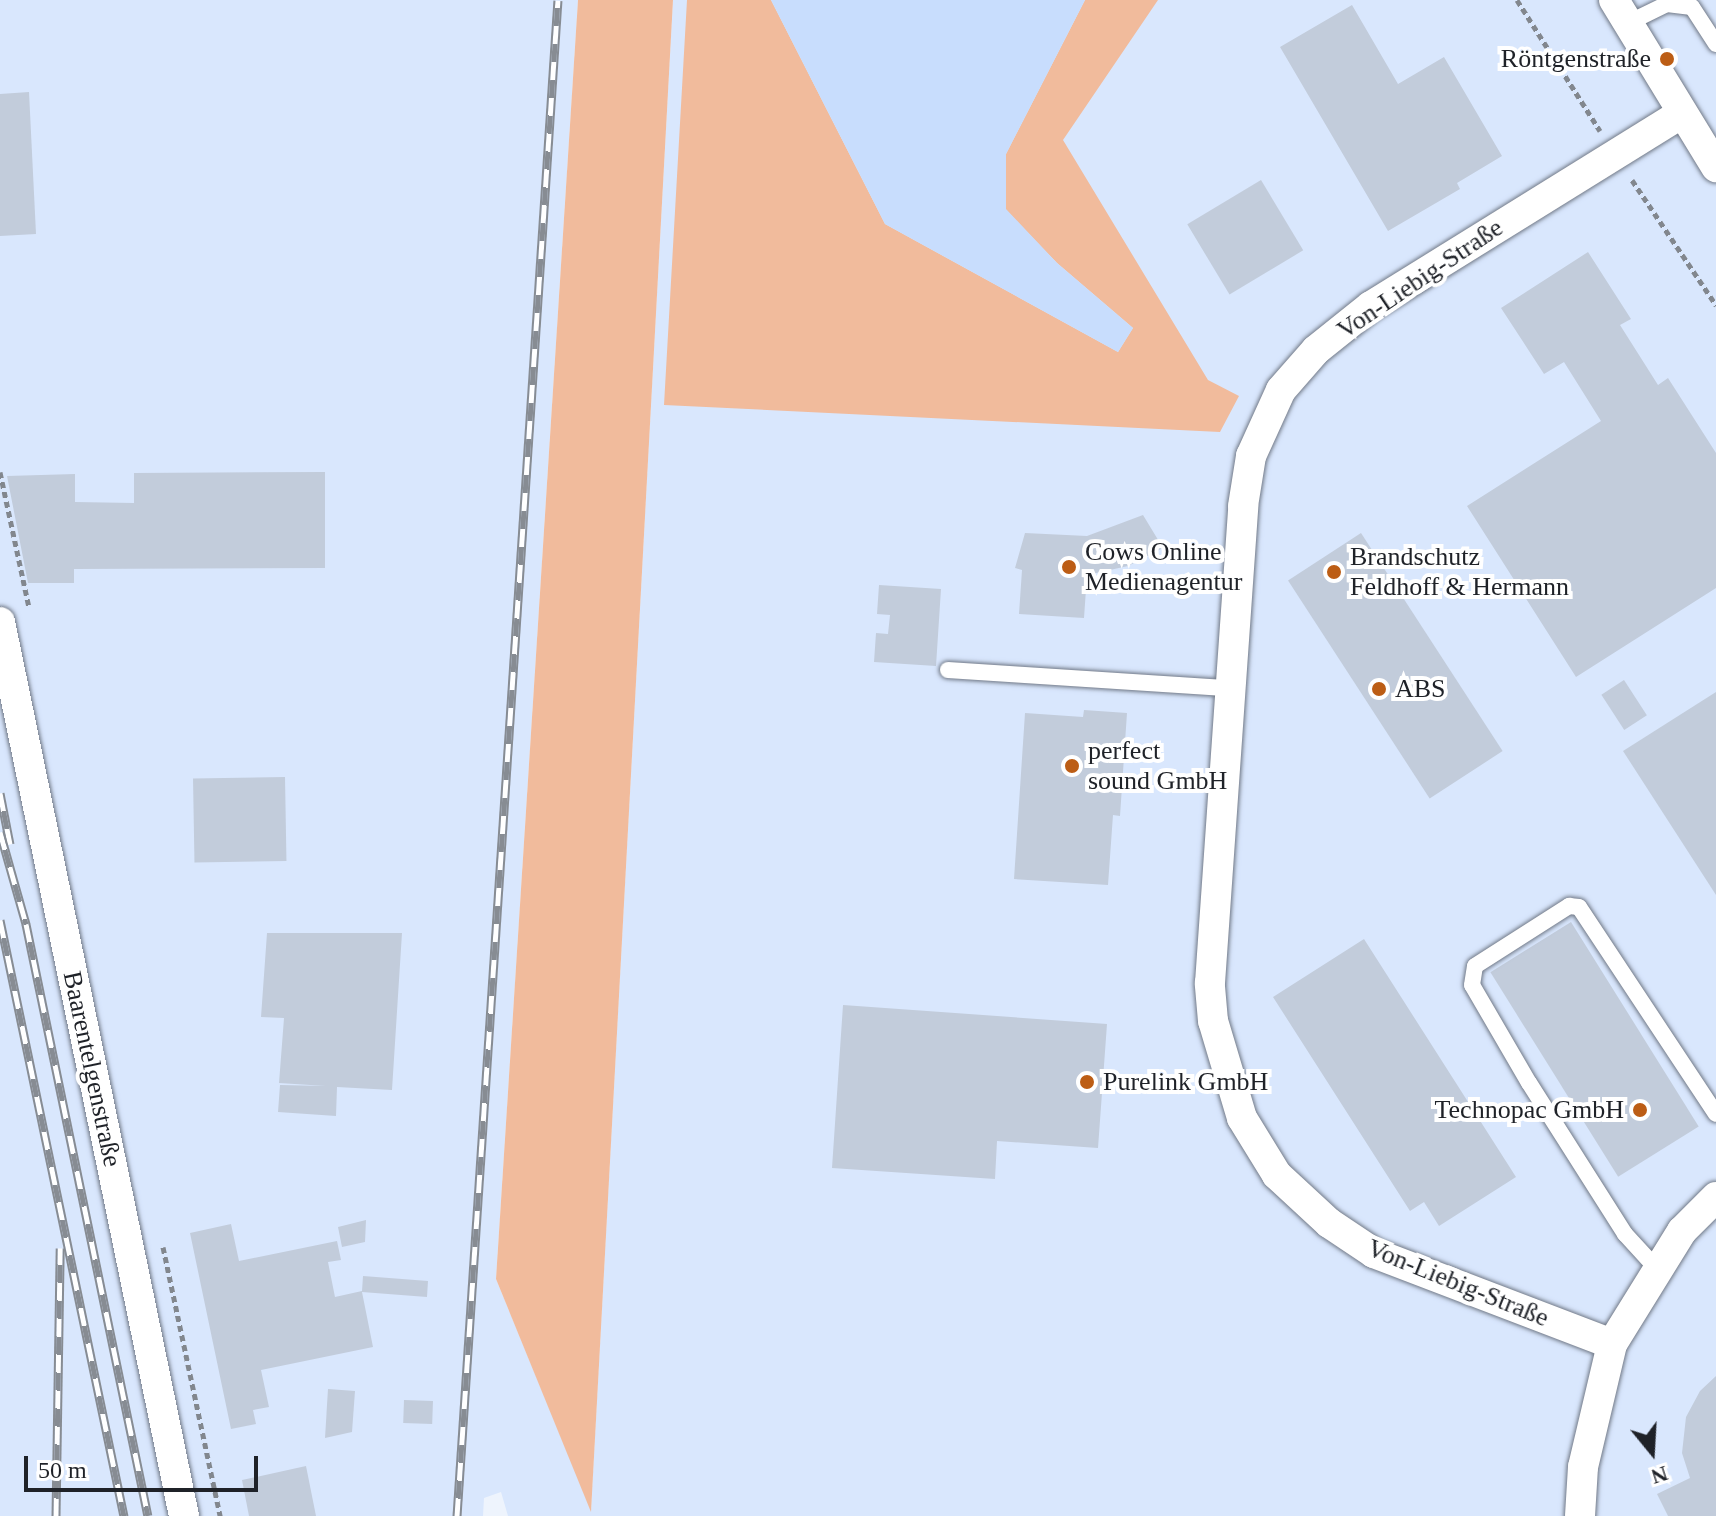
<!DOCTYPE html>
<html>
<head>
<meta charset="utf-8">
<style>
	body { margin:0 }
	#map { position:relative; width:1716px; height:1516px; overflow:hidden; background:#eef4fd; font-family:"Times New Roman",serif }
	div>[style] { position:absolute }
	.built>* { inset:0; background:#d9e7fd }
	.green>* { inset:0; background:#f1bb9c }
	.water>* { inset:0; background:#c8ddfd }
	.building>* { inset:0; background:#c2ccdb; transform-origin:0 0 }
	.path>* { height:5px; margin-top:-2.5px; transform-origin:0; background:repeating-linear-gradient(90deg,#82878e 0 6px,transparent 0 10px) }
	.roads { filter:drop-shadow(0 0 2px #717987) drop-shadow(0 0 2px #717987) }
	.lane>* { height:16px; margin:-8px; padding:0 8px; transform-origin:8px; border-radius:8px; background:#fff }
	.street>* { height:30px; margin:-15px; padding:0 15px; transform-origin:15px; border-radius:15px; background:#fff }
	.rail>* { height:9px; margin-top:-4.5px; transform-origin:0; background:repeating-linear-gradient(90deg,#fff 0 18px,#878c93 0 36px); box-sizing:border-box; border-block:2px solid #878c93 }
	.dots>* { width:22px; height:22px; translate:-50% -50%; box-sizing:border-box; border:4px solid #fff; border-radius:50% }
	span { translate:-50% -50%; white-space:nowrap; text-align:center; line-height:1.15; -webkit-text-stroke:8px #fff; paint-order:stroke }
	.poi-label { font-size:26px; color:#1f2228 }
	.right { translate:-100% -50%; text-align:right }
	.left { translate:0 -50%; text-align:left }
	.street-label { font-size:26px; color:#1f2228 }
	.north { position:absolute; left:1612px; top:1412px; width:80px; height:80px; -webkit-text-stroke:6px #fff; paint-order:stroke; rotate:162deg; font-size:22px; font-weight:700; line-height:32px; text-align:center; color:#1f2228 }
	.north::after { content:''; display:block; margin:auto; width:28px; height:36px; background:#1f2228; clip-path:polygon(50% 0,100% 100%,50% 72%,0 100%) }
	.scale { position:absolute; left:24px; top:1456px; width:234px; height:36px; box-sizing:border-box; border:4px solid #1f2228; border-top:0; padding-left:10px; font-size:24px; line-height:28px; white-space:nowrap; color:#1f2228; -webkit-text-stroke:6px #fff; paint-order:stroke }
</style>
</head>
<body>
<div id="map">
	<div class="built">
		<div style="clip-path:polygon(0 0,578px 0,496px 1279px,591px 1510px,673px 0,1716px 0,1716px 1516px,508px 1516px,501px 1492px,484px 1498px,483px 1516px,0 1516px)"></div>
	</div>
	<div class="green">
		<div style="clip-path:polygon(578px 0,673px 0,591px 1512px,496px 1279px)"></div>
		<div style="clip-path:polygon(687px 0,771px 0,885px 224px,1118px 352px,1133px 328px,1057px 263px,1006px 210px,1006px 154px,1085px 0,1158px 0,1063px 140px,1208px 380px,1239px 396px,1220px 432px,664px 405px)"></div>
	</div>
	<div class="water">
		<div style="clip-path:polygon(771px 0,1085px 0,1006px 154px,1006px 209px,1057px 263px,1133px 328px,1118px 352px,885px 224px)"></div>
	</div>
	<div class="building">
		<div style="clip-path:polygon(1352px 5px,1398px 84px,1444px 57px,1502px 156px,1457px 183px,1460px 189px,1388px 231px,1280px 47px)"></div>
		<div style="clip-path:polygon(29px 92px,36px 234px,0 236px,0 94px)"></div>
		<div style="left:1261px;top:180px;width:82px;height:86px;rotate:59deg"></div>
		<div style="clip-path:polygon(1588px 252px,1631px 319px,1620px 325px,1658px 385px,1668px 378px,1716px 453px,1716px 588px,1576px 677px,1467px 506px,1601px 421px,1564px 362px,1544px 374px,1501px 308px)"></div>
		<div style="clip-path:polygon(325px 472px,325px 568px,74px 569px,74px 583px,28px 583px,7px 476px,75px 474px,75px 502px,134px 503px,134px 473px)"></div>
		<div style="clip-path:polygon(1143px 515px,1163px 548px,1128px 566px,1087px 575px,1084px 618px,1019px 614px,1022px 570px,1015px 568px,1025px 533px,1087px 536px)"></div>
		<div style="left:1361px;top:533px;width:260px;height:87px;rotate:57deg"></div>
		<div style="clip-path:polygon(879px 585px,941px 589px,936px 666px,874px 662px,876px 633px,888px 634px,890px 615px,877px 614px)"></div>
		<div style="left:1624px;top:680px;width:42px;height:27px;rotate:57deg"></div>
		<div style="clip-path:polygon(1716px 692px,1716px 895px,1623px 751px)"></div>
		<div style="clip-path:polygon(1084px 710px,1127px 713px,1120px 816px,1113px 815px,1108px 885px,1014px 879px,1025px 713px,1083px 717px)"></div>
		<div style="left:285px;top:777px;width:84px;height:92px;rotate:89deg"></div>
		<div style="left:1571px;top:922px;width:241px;height:95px;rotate:58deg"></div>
		<div style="clip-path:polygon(267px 933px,402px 933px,392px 1090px,337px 1087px,336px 1116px,278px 1112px,280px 1085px,326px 1086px,279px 1083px,284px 1018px,261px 1017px)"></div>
		<div style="clip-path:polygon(1364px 939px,1516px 1177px,1439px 1226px,1424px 1202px,1410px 1211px,1273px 997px)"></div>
		<div style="clip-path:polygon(843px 1005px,1107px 1024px,1098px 1148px,997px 1141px,995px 1179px,832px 1168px)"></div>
		<div style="clip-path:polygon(366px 1220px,365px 1242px,342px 1247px,338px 1227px)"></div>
		<div style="clip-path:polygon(231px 1224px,239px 1261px,337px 1241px,341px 1260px,328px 1262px,335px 1297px,362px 1291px,363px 1276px,428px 1281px,427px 1297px,362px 1292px,373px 1347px,261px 1370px,269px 1407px,253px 1410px,256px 1424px,231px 1429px,190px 1233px)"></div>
		<div style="clip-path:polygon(1716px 1376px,1716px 1516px,1668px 1516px,1657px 1494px,1690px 1478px,1682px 1453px,1686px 1417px,1700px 1391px)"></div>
		<div style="clip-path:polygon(328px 1389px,355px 1391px,352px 1432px,325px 1438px)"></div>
		<div style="left:404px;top:1400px;width:29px;height:23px;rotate:2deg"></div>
		<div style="clip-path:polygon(306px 1466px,316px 1516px,249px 1516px,242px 1480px)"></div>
	</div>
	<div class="path">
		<div style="left:1517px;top:0;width:155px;rotate:57.6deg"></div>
		<div style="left:1632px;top:180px;width:151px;rotate:56.1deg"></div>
		<div style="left:0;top:472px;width:138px;rotate:77.9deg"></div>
		<div style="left:163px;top:1247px;width:275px;rotate:78deg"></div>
	</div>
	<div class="roads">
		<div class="lane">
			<div style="left:1628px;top:23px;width:43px;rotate:-26deg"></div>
			<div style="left:1667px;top:4px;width:25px;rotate:7deg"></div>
			<div style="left:1692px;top:7px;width:44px;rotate:57deg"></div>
			<div style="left:948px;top:670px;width:281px;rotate:3.7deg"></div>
			<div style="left:1658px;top:1270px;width:49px;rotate:-132.5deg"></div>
			<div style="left:1625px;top:1234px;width:179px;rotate:-122.4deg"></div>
			<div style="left:1529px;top:1083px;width:113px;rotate:-120.2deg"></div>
			<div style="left:1472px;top:985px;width:19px;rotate:-81deg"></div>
			<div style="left:1475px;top:966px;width:112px;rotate:-32.6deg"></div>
			<div style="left:1569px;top:906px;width:10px;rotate:6deg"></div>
			<div style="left:1579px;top:907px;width:248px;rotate:56.5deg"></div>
		</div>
		<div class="street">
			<div style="left:1614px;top:0;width:196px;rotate:58.6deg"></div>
			<div style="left:0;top:622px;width:913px;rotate:78.37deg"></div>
			<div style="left:1612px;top:1344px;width:255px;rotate:-159.1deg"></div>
			<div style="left:1374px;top:1253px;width:54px;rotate:-146.3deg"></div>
			<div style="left:1329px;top:1223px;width:71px;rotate:-137.3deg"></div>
			<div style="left:1277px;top:1175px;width:67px;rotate:-121.6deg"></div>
			<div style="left:1242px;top:1118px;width:101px;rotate:-106.6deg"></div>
			<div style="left:1213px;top:1021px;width:38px;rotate:-95deg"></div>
			<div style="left:1210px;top:983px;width:478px;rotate:-86deg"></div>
			<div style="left:1243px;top:506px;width:51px;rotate:-80.9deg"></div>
			<div style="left:1251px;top:456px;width:72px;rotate:-65.6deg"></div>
			<div style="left:1281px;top:390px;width:53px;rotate:-48.8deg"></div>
			<div style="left:1316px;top:350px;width:70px;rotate:-38.7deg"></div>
			<div style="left:1371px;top:306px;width:366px;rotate:-31.8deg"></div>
			<div style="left:1580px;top:1516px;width:49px;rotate:-86.5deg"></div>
			<div style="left:1583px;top:1467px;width:126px;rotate:-76.7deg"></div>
			<div style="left:1612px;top:1344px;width:133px;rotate:-58.2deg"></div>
			<div style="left:1682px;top:1231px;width:48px;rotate:-45deg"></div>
		</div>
	</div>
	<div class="rail">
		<div style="left:0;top:793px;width:52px;rotate:78.9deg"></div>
		<div style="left:0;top:832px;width:96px;rotate:74.2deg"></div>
		<div style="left:26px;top:924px;width:604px;rotate:78.36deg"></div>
		<div style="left:0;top:920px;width:609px;rotate:78.25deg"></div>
		<div style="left:56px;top:1516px;width:268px;rotate:-89.1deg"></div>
		<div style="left:457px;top:1516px;width:1519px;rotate:-86.19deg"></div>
	</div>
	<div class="dots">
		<div style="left:1667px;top:59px;background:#bc5d15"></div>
		<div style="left:1069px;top:567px;background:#bc5d15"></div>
		<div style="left:1334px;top:572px;background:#bc5d15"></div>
		<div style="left:1379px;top:689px;background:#bc5d15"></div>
		<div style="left:1072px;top:766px;background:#bc5d15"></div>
		<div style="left:1087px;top:1082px;background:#bc5d15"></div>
		<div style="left:1640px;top:1110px;background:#bc5d15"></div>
	</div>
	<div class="poi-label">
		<span class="right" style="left:1651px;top:59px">Röntgenstraße</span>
		<span class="left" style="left:1085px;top:567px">Cows Online<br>Medienagentur</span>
		<span class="left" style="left:1350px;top:572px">Brandschutz<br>Feldhoff &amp; Hermann</span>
		<span class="left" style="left:1395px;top:689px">ABS</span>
		<span class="left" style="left:1088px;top:766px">perfect<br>sound GmbH</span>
		<span class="left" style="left:1103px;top:1082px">Purelink GmbH</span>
		<span class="right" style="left:1624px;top:1110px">Technopac GmbH</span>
	</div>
	<div class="street-label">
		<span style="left:1420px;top:279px;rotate:-34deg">Von-Liebig-Straße</span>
		<span style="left:92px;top:1069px;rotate:78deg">Baarentelgenstraße</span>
		<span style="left:1458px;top:1283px;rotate:22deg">Von-Liebig-Straße</span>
	</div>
	<div class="north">N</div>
	<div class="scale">50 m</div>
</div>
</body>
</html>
